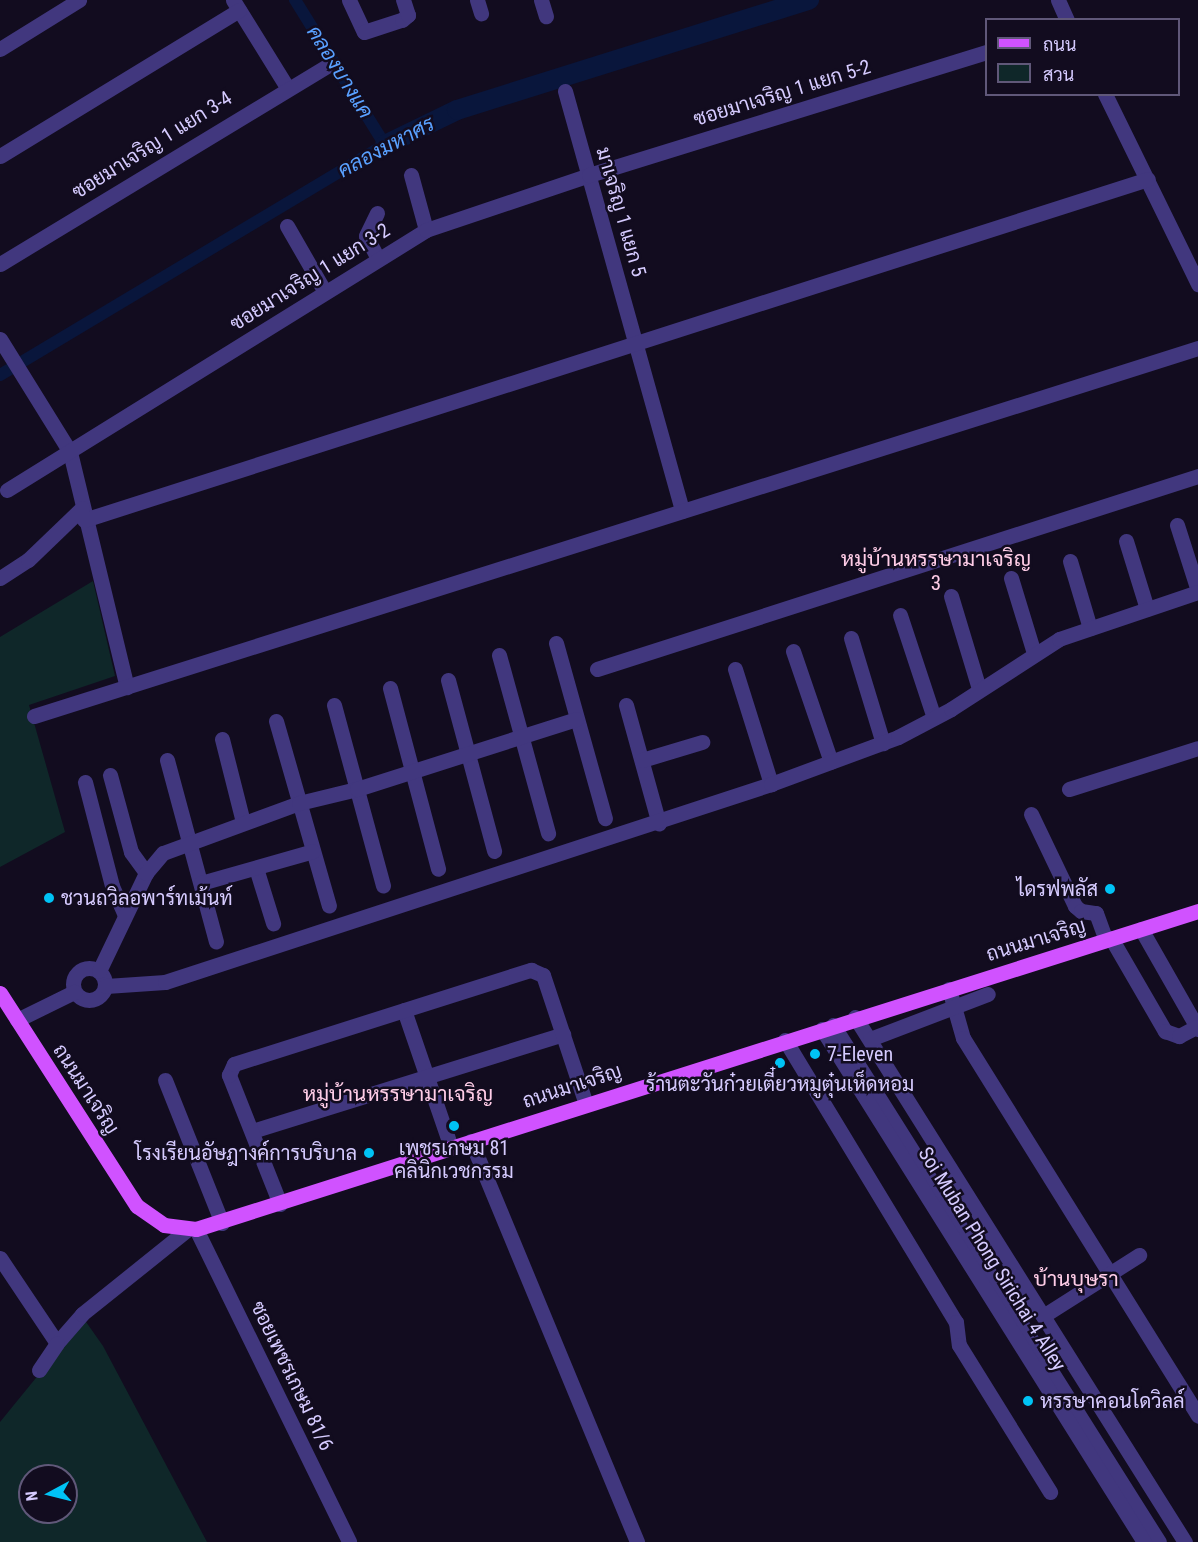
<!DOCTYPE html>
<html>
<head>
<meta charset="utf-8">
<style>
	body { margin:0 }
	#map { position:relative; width:1198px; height:1542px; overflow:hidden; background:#120c1f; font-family:"Roboto Condensed",Sarabun,sans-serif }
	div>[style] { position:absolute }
	.green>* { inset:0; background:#0f2729 }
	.canal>* { height:12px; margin:-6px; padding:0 6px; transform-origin:6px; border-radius:6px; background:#09163c }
	.river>* { height:20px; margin:-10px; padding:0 10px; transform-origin:10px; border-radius:10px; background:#09163c }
	.minor>* { height:15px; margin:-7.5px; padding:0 7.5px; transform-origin:7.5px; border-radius:7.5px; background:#41377e }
	.minor>.ring { margin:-7.5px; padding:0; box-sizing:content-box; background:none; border:15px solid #41377e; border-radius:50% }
	.major>* { height:15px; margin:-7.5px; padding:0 7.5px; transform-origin:7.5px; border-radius:7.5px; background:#d052ff }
	.dots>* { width:16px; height:16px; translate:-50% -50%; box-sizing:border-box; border:3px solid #120c1f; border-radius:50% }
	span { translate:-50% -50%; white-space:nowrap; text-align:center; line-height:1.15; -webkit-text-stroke:5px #120c1f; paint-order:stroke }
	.street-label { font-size:20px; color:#d6cbff }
	.poi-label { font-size:20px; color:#d6cbff }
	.right { translate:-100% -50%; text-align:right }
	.left { translate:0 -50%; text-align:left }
	.water-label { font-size:21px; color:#59a0ff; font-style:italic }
	.neighbourhood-label { font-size:21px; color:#ffcde7 }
	.legend { position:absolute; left:985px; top:18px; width:195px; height:78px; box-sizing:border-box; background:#120c1f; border:2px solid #605879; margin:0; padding:8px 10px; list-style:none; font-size:18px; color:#d6cbff }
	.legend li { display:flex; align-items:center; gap:12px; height:30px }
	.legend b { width:30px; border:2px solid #605879 }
	.north { position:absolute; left:18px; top:1464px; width:60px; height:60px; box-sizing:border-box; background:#120c1f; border:2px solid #605879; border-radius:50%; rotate:263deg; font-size:16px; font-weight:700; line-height:24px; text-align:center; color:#d6cbff }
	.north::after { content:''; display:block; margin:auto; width:21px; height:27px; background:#00c3f5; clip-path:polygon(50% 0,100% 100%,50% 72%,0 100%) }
</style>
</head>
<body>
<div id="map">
	<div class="green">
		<div style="clip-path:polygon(93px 581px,115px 676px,29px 705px,65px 832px,0 867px,0 637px)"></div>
		<div style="clip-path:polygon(evenodd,84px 1319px,103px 1346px,207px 1542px,0 1542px,0 1422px,84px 1319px,30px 1476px,66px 1476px,66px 1512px,30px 1512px,30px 1476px)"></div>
	</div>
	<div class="canal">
		<div style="left:0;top:375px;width:448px;rotate:-30.9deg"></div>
		<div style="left:385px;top:145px;width:171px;rotate:-121.8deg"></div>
	</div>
	<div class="river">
		<div style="left:385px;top:145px;width:80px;rotate:-25.9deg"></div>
		<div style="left:457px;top:110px;width:369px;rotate:-17.4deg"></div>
	</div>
	<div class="minor">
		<div style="left:233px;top:0;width:102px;rotate:58.2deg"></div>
		<div style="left:349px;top:0;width:35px;rotate:65deg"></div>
		<div style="left:364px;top:32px;width:40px;rotate:-18deg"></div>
		<div style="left:402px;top:20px;width:8px;rotate:-40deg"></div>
		<div style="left:408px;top:15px;width:16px;rotate:-108deg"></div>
		<div style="left:477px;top:0;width:14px;rotate:73deg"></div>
		<div style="left:541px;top:0;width:17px;rotate:73deg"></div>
		<div style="left:1058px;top:0;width:22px;rotate:66deg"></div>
		<div style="left:0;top:49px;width:93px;rotate:-31.8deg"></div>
		<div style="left:565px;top:91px;width:436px;rotate:74.4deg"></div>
		<div style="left:1105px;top:94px;width:212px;rotate:63.9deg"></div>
		<div style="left:0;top:156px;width:280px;rotate:-31.4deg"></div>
		<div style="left:411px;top:175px;width:57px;rotate:74.7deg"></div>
		<div style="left:377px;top:213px;width:25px;rotate:116deg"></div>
		<div style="left:366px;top:236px;width:24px;rotate:62deg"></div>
		<div style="left:287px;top:226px;width:76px;rotate:60.1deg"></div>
		<div style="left:0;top:264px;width:384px;rotate:-31.2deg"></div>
		<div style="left:0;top:339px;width:133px;rotate:58.2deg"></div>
		<div style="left:70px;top:452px;width:242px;rotate:76.4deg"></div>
		<div style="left:7px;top:490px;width:493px;rotate:-31.8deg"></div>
		<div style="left:426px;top:230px;width:172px;rotate:-18.6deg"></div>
		<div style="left:589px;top:175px;width:416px;rotate:-17.2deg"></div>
		<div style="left:84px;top:520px;width:1117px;rotate:-17.77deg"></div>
		<div style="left:1177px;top:525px;width:69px;rotate:72.3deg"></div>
		<div style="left:1126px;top:541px;width:71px;rotate:72.8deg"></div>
		<div style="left:1070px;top:561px;width:70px;rotate:73.4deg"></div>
		<div style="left:0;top:578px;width:33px;rotate:-33deg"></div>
		<div style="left:28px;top:560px;width:75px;rotate:-43.9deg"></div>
		<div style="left:1011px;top:578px;width:78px;rotate:73deg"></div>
		<div style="left:951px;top:596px;width:97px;rotate:73.2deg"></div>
		<div style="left:900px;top:615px;width:108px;rotate:71.7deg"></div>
		<div style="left:851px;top:638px;width:110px;rotate:73.1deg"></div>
		<div style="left:556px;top:643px;width:182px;rotate:74.4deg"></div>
		<div style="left:793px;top:651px;width:117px;rotate:71.1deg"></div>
		<div style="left:499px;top:655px;width:185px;rotate:74.6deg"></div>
		<div style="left:597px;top:669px;width:631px;rotate:-17.8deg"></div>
		<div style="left:735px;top:669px;width:121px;rotate:72.6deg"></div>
		<div style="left:448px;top:680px;width:177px;rotate:74.9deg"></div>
		<div style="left:390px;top:688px;width:187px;rotate:75.1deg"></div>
		<div style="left:334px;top:705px;width:187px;rotate:74.8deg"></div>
		<div style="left:626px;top:705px;width:123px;rotate:74.5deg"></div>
		<div style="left:34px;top:716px;width:1221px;rotate:-17.54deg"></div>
		<div style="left:276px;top:721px;width:192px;rotate:74deg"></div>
		<div style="left:222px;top:739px;width:86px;rotate:75.8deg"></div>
		<div style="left:167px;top:760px;width:188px;rotate:74.9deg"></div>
		<div style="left:642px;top:760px;width:63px;rotate:-16.7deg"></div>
		<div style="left:110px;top:775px;width:80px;rotate:74.7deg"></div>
		<div style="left:131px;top:852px;width:26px;rotate:54deg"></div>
		<div style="left:85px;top:782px;width:107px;rotate:75.4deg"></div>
		<div style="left:112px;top:886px;width:30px;rotate:66deg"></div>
		<div style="left:1069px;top:789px;width:135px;rotate:-17.6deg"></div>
		<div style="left:1031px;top:814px;width:102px;rotate:64.4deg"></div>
		<div style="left:1075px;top:906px;width:8px;rotate:40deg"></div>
		<div style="left:1081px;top:911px;width:15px;rotate:8deg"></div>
		<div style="left:1096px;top:913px;width:29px;rotate:70deg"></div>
		<div style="left:256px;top:868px;width:58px;rotate:72.8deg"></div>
		<div style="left:201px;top:883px;width:116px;rotate:-15.9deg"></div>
		<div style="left:1141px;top:929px;width:115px;rotate:60.3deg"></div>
		<div style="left:1111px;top:938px;width:108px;rotate:59.9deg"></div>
		<div style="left:1165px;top:1031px;width:15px;rotate:20deg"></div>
		<div style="left:1179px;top:1036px;width:19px;rotate:-28deg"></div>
		<div class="ring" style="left:73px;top:968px;width:17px;height:17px"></div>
		<div style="left:99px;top:971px;width:109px;rotate:-64.4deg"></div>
		<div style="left:146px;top:873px;width:26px;rotate:-50deg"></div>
		<div style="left:163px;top:853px;width:145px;rotate:-20.2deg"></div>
		<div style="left:299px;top:803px;width:60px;rotate:-13.6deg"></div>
		<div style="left:357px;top:789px;width:230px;rotate:-17.7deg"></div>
		<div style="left:106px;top:986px;width:59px;rotate:-3.9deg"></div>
		<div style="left:165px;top:982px;width:638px;rotate:-18.09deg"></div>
		<div style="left:771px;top:784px;width:135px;rotate:-20.3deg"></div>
		<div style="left:898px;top:737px;width:60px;rotate:-27.8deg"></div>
		<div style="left:951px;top:709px;width:129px;rotate:-32.9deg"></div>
		<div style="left:1059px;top:639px;width:147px;rotate:-18.7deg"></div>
		<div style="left:949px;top:989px;width:51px;rotate:74.1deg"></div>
		<div style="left:963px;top:1038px;width:445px;rotate:58.1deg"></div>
		<div style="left:404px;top:1010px;width:145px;rotate:71.1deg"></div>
		<div style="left:855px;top:1017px;width:620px;rotate:57.85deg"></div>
		<div style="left:17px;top:1020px;width:64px;rotate:-26.2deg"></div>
		<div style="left:833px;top:1025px;width:611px;rotate:57.77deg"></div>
		<div style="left:822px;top:1029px;width:606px;rotate:57.88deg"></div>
		<div style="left:870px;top:1039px;width:126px;rotate:-20.9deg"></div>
		<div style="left:785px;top:1040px;width:330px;rotate:58.8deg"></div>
		<div style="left:956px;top:1322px;width:23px;rotate:83deg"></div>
		<div style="left:959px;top:1345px;width:173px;rotate:58.2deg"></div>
		<div style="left:165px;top:1080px;width:154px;rotate:68.3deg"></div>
		<div style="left:252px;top:1131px;width:326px;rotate:-17.3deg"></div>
		<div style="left:471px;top:1141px;width:434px;rotate:67.5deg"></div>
		<div style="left:280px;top:1204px;width:139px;rotate:-111.6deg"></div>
		<div style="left:229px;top:1075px;width:12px;rotate:-66deg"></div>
		<div style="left:234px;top:1064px;width:312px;rotate:-17.6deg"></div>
		<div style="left:531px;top:970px;width:13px;rotate:23deg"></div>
		<div style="left:543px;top:975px;width:136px;rotate:71.6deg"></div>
		<div style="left:196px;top:1229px;width:348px;rotate:63.9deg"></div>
		<div style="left:0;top:1258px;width:102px;rotate:56.2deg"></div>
		<div style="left:57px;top:1343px;width:38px;rotate:-49deg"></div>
		<div style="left:82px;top:1314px;width:136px;rotate:-38.7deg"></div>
		<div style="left:1043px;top:1316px;width:114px;rotate:-32.4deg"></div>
		<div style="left:39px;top:1370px;width:32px;rotate:-56deg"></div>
	</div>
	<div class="major">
		<div style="left:0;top:993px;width:253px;rotate:57.3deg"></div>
		<div style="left:137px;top:1206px;width:33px;rotate:35deg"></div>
		<div style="left:164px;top:1225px;width:32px;rotate:7deg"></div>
		<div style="left:196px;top:1229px;width:1051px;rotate:-17.61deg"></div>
	</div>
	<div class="dots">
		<div style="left:1110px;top:889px;background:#00c3f5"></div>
		<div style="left:49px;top:898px;background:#00c3f5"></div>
		<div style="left:815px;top:1054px;background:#00c3f5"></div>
		<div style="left:780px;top:1063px;background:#00c3f5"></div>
		<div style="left:454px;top:1126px;background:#00c3f5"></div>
		<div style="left:369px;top:1153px;background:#00c3f5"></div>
		<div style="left:1028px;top:1401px;background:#00c3f5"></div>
	</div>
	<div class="street-label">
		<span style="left:782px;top:93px;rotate:-17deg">ซอยมาเจริญ 1 แยก 5-2</span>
		<span style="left:152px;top:145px;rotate:-32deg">ซอยมาเจริญ 1 แยก 3-4</span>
		<span style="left:621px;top:212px;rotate:74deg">มาเจริญ 1 แยก 5</span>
		<span style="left:310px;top:277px;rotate:-32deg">ซอยมาเจริญ 1 แยก 3-2</span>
		<span style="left:1036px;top:940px;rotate:-17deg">ถนนมาเจริญ</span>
		<span style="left:572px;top:1086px;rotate:-18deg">ถนนมาเจริญ</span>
		<span style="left:86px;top:1089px;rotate:57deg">ถนนมาเจริญ</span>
		<span style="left:992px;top:1259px;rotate:58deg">Soi Muban Phong Sirichai 4 Alley</span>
		<span style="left:292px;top:1376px;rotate:64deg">ซอยเพชรเกษม 81/6</span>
	</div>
	<div class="poi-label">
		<span class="right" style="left:1098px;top:889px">ไดรฟพลัส</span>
		<span class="left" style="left:61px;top:898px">ชวนถวิลอพาร์ทเม้นท์</span>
		<span class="left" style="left:827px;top:1054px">7-Eleven</span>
		<span style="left:780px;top:1084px">ร้านตะวันก๋วยเตี๋ยวหมูตุ๋นเห็ดหอม</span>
		<span style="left:454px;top:1160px">เพชรเกษม 81<br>คลินิกเวชกรรม</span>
		<span class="right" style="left:357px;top:1153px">โรงเรียนอัษฎางค์การบริบาล</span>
		<span class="left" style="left:1040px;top:1401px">หรรษาคอนโดวิลล์</span>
	</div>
	<div class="water-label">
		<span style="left:340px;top:72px;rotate:58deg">คลองบางแค</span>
		<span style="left:386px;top:147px;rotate:-28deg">คลองมหาศร</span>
	</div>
	<div class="neighbourhood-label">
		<span style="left:936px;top:571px">หมู่บ้านหรรษามาเจริญ<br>3</span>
		<span style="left:398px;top:1094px">หมู่บ้านหรรษามาเจริญ</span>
		<span style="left:1076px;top:1279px">บ้านบุษรา</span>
	</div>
	<ul class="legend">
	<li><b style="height:8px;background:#d052ff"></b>ถนน</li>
	<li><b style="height:16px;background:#0f2729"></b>สวน</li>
	</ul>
	<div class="north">N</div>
</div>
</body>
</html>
